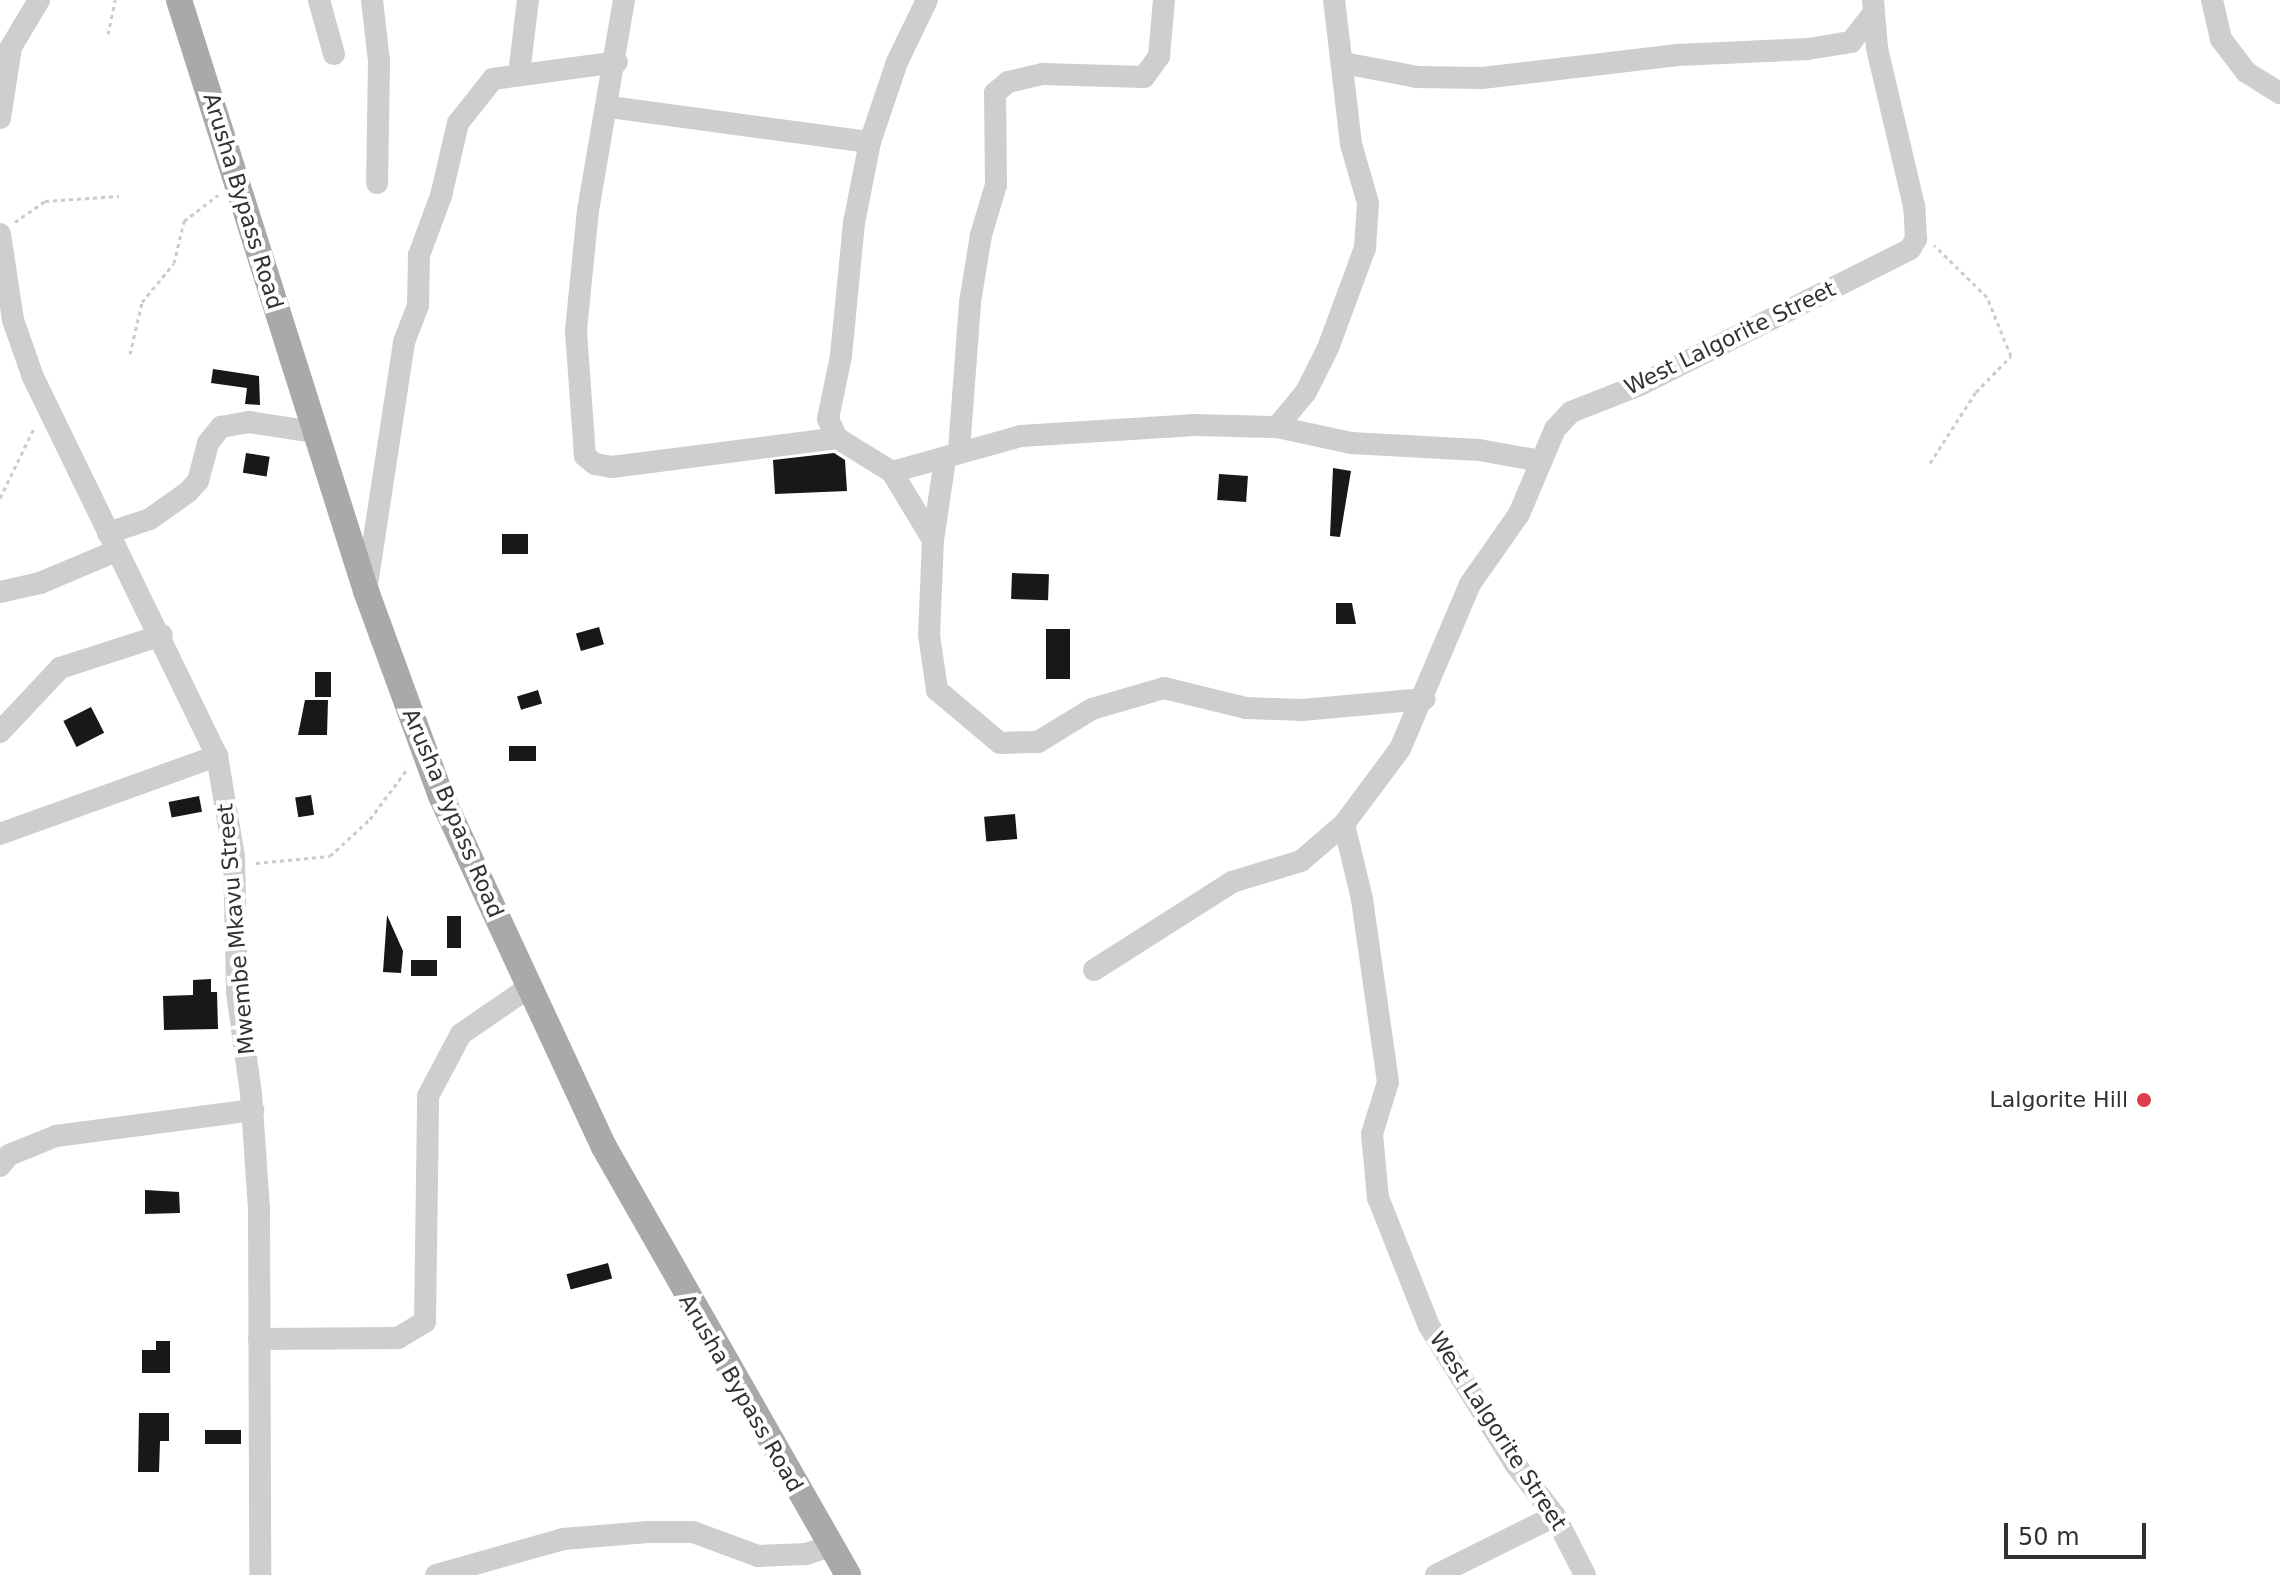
<!DOCTYPE html>
<html>
<head>
<meta charset="utf-8">
<style>
	body { margin:0 }
	#map { position:relative; width:2280px; height:1575px; overflow:hidden; background:#fff; font-family:"DejaVu Sans",sans-serif }
	div>[style] { position:absolute }
	.building>* { inset:0; background:#181818; transform-origin:0 0 }
	.path>* { height:3px; margin-top:-1.5px; transform-origin:0; background:repeating-linear-gradient(90deg,#cbcbcb 0 4px,transparent 0 8px) }
	.minor>* { height:22px; margin:-11px; padding:0 11px; transform-origin:11px; border-radius:11px; background:#cecece }
	.major>* { height:26px; margin:-13px; padding:0 13px; transform-origin:13px; border-radius:13px; background:#a9a9a9 }
	.dots>* { width:22px; height:22px; translate:-50% -50%; box-sizing:border-box; border:4px solid #fff; border-radius:50% }
	span { translate:-50% -50%; white-space:nowrap; text-align:center; line-height:1.15; -webkit-text-stroke:8px #fff; paint-order:stroke }
	.street-label { font-size:22px; color:#313131 }
	.poi-label { font-size:22px; color:#313131 }
	.right { translate:-100% -50%; text-align:right }
	.scale { position:absolute; left:2004px; top:1523px; width:142px; height:36px; box-sizing:border-box; border:4px solid #313131; border-top:0; padding-left:10px; font-size:24px; line-height:28px; white-space:nowrap; color:#313131; -webkit-text-stroke:6px #fff; paint-order:stroke }
</style>
</head>
<body>
<div id="map">
	<div class="building">
		<div style="clip-path:polygon(213px 369px,259px 376px,260px 405px,245px 404px,247px 388px,211px 383px)"></div>
		<div style="left:246px;top:453px;width:24px;height:20px;rotate:9deg"></div>
		<div style="clip-path:polygon(834px 453px,845px 460px,847px 491px,775px 494px,773px 460px)"></div>
		<div style="clip-path:polygon(1333px 468px,1351px 471px,1340px 537px,1330px 536px)"></div>
		<div style="left:1219px;top:474px;width:29px;height:26px;rotate:4deg"></div>
		<div style="left:502px;top:534px;width:26px;height:20px"></div>
		<div style="left:1012px;top:573px;width:37px;height:26px;rotate:2deg"></div>
		<div style="clip-path:polygon(1336px 603px,1352px 603px,1356px 624px,1336px 624px)"></div>
		<div style="left:599px;top:627px;width:18px;height:24px;rotate:74deg"></div>
		<div style="left:1046px;top:629px;width:24px;height:50px"></div>
		<div style="left:315px;top:672px;width:16px;height:25px"></div>
		<div style="left:538px;top:690px;width:14px;height:22px;rotate:73deg"></div>
		<div style="clip-path:polygon(305px 700px,328px 700px,327px 735px,298px 735px)"></div>
		<div style="left:91px;top:707px;width:29px;height:31px;rotate:63deg"></div>
		<div style="left:509px;top:746px;width:27px;height:15px"></div>
		<div style="left:311px;top:795px;width:20px;height:16px;rotate:81deg"></div>
		<div style="left:199px;top:796px;width:16px;height:31px;rotate:79deg"></div>
		<div style="left:1015px;top:814px;width:25px;height:31px;rotate:85deg"></div>
		<div style="clip-path:polygon(387px 915px,403px 951px,401px 973px,383px 972px)"></div>
		<div style="left:447px;top:916px;width:14px;height:32px"></div>
		<div style="left:411px;top:960px;width:26px;height:16px"></div>
		<div style="clip-path:polygon(211px 979px,211px 992px,217px 992px,218px 1029px,164px 1030px,163px 996px,193px 995px,193px 980px)"></div>
		<div style="clip-path:polygon(145px 1190px,179px 1192px,180px 1213px,145px 1214px)"></div>
		<div style="left:608px;top:1263px;width:16px;height:43px;rotate:75deg"></div>
		<div style="clip-path:polygon(156px 1341px,170px 1341px,170px 1373px,142px 1373px,142px 1350px,156px 1350px)"></div>
		<div style="clip-path:polygon(139px 1413px,169px 1413px,169px 1441px,160px 1441px,159px 1472px,138px 1472px)"></div>
		<div style="left:205px;top:1430px;width:36px;height:14px"></div>
	</div>
	<div class="path">
		<div style="left:108px;top:34px;width:35px;rotate:-78deg"></div>
		<div style="left:15px;top:222px;width:37px;rotate:-35deg"></div>
		<div style="left:45px;top:201px;width:74px;rotate:-3.9deg"></div>
		<div style="left:130px;top:354px;width:53px;rotate:-77deg"></div>
		<div style="left:142px;top:302px;width:50px;rotate:-50.6deg"></div>
		<div style="left:174px;top:263px;width:43px;rotate:-76.6deg"></div>
		<div style="left:184px;top:221px;width:43px;rotate:-37.4deg"></div>
		<div style="left:1930px;top:463px;width:85px;rotate:-57.1deg"></div>
		<div style="left:1976px;top:392px;width:50px;rotate:-45.8deg"></div>
		<div style="left:2011px;top:356px;width:64px;rotate:-112.1deg"></div>
		<div style="left:1987px;top:297px;width:74px;rotate:-135.5deg"></div>
		<div style="left:0;top:498px;width:80px;rotate:-64.1deg"></div>
		<div style="left:256px;top:863px;width:74px;rotate:-5.4deg"></div>
		<div style="left:330px;top:856px;width:54px;rotate:-42.8deg"></div>
		<div style="left:370px;top:819px;width:64px;rotate:-53.3deg"></div>
	</div>
	<div class="minor">
		<div style="left:319px;top:0;width:56px;rotate:74.5deg"></div>
		<div style="left:372px;top:0;width:61px;rotate:83.5deg"></div>
		<div style="left:379px;top:61px;width:122px;rotate:90.9deg"></div>
		<div style="left:624px;top:0;width:213px;rotate:99.7deg"></div>
		<div style="left:588px;top:210px;width:122px;rotate:95.7deg"></div>
		<div style="left:576px;top:331px;width:125px;rotate:85.9deg"></div>
		<div style="left:585px;top:456px;width:13px;rotate:39deg"></div>
		<div style="left:595px;top:464px;width:17px;rotate:10deg"></div>
		<div style="left:612px;top:467px;width:227px;rotate:-7.3deg"></div>
		<div style="left:927px;top:0;width:69px;rotate:115.8deg"></div>
		<div style="left:897px;top:62px;width:84px;rotate:108.6deg"></div>
		<div style="left:870px;top:142px;width:83px;rotate:101.2deg"></div>
		<div style="left:854px;top:223px;width:134px;rotate:95.6deg"></div>
		<div style="left:841px;top:356px;width:64px;rotate:101.7deg"></div>
		<div style="left:828px;top:419px;width:21px;rotate:65deg"></div>
		<div style="left:837px;top:438px;width:65px;rotate:31.7deg"></div>
		<div style="left:892px;top:472px;width:134px;rotate:-15.6deg"></div>
		<div style="left:1021px;top:436px;width:174px;rotate:-3.6deg"></div>
		<div style="left:1195px;top:425px;width:82px;rotate:1.4deg"></div>
		<div style="left:1277px;top:427px;width:76px;rotate:12.2deg"></div>
		<div style="left:1351px;top:443px;width:128px;rotate:3.1deg"></div>
		<div style="left:1479px;top:450px;width:63px;rotate:10.1deg"></div>
		<div style="left:2212px;top:0;width:40px;rotate:77deg"></div>
		<div style="left:2221px;top:39px;width:41px;rotate:52.9deg"></div>
		<div style="left:2246px;top:72px;width:40px;rotate:32deg"></div>
		<div style="left:1343px;top:63px;width:75px;rotate:10.7deg"></div>
		<div style="left:1417px;top:77px;width:65px;rotate:0.9deg"></div>
		<div style="left:1482px;top:78px;width:197px;rotate:-6.7deg"></div>
		<div style="left:1678px;top:55px;width:130px;rotate:-2.6deg"></div>
		<div style="left:1808px;top:49px;width:44px;rotate:-9.2deg"></div>
		<div style="left:1851px;top:42px;width:36px;rotate:-52deg"></div>
		<div style="left:519px;top:74px;width:75px;rotate:-83.1deg"></div>
		<div style="left:610px;top:107px;width:262px;rotate:7.7deg"></div>
		<div style="left:0;top:118px;width:72px;rotate:-81.2deg"></div>
		<div style="left:11px;top:47px;width:55px;rotate:-59.2deg"></div>
		<div style="left:0;top:234px;width:87px;rotate:81.4deg"></div>
		<div style="left:13px;top:320px;width:60px;rotate:70.7deg"></div>
		<div style="left:33px;top:377px;width:421px;rotate:64.1deg"></div>
		<div style="left:217px;top:756px;width:101px;rotate:80.4deg"></div>
		<div style="left:234px;top:856px;width:136px;rotate:88.7deg"></div>
		<div style="left:237px;top:992px;width:103px;rotate:82.2deg"></div>
		<div style="left:251px;top:1094px;width:115px;rotate:86deg"></div>
		<div style="left:259px;top:1209px;width:366px;rotate:89.8deg"></div>
		<div style="left:1277px;top:427px;width:45px;rotate:-50.4deg"></div>
		<div style="left:1306px;top:392px;width:49px;rotate:-63.4deg"></div>
		<div style="left:1328px;top:348px;width:107px;rotate:-69.7deg"></div>
		<div style="left:1365px;top:248px;width:45px;rotate:-86.2deg"></div>
		<div style="left:1368px;top:203px;width:61px;rotate:-106.1deg"></div>
		<div style="left:1351px;top:144px;width:145px;rotate:-96.7deg"></div>
		<div style="left:959px;top:450px;width:148px;rotate:-85.7deg"></div>
		<div style="left:970px;top:302px;width:68px;rotate:-80.7deg"></div>
		<div style="left:981px;top:235px;width:52px;rotate:-73.3deg"></div>
		<div style="left:996px;top:185px;width:92px;rotate:-90.6deg"></div>
		<div style="left:995px;top:93px;width:17px;rotate:-40deg"></div>
		<div style="left:1008px;top:82px;width:36px;rotate:-13deg"></div>
		<div style="left:1043px;top:74px;width:101px;rotate:1.7deg"></div>
		<div style="left:1144px;top:77px;width:26px;rotate:-54deg"></div>
		<div style="left:1159px;top:56px;width:56px;rotate:-84.9deg"></div>
		<div style="left:892px;top:472px;width:79px;rotate:58.9deg"></div>
		<div style="left:933px;top:540px;width:95px;rotate:92.4deg"></div>
		<div style="left:929px;top:635px;width:56px;rotate:81.7deg"></div>
		<div style="left:937px;top:690px;width:82px;rotate:40.1deg"></div>
		<div style="left:1000px;top:743px;width:38px;rotate:-2deg"></div>
		<div style="left:1038px;top:742px;width:63px;rotate:-31.4deg"></div>
		<div style="left:1092px;top:709px;width:75px;rotate:-16.3deg"></div>
		<div style="left:1164px;top:688px;width:84px;rotate:13.7deg"></div>
		<div style="left:1246px;top:708px;width:56px;rotate:2deg"></div>
		<div style="left:1302px;top:710px;width:123px;rotate:-5.1deg"></div>
		<div style="left:108px;top:533px;width:44px;rotate:-18.4deg"></div>
		<div style="left:150px;top:519px;width:47px;rotate:-35.4deg"></div>
		<div style="left:188px;top:492px;width:15px;rotate:-48deg"></div>
		<div style="left:198px;top:481px;width:39px;rotate:-75deg"></div>
		<div style="left:208px;top:443px;width:21px;rotate:-51deg"></div>
		<div style="left:221px;top:427px;width:28px;rotate:-10deg"></div>
		<div style="left:249px;top:422px;width:67px;rotate:8.6deg"></div>
		<div style="left:933px;top:540px;width:81px;rotate:-81.5deg"></div>
		<div style="left:366px;top:591px;width:252px;rotate:-81.3deg"></div>
		<div style="left:404px;top:342px;width:39px;rotate:-69deg"></div>
		<div style="left:418px;top:306px;width:51px;rotate:-88.9deg"></div>
		<div style="left:419px;top:255px;width:63px;rotate:-69.6deg"></div>
		<div style="left:441px;top:196px;width:75px;rotate:-76.9deg"></div>
		<div style="left:458px;top:123px;width:56px;rotate:-51.5deg"></div>
		<div style="left:493px;top:79px;width:125px;rotate:-7.8deg"></div>
		<div style="left:0;top:592px;width:41px;rotate:-12.7deg"></div>
		<div style="left:40px;top:583px;width:82px;rotate:-22.8deg"></div>
		<div style="left:0;top:732px;width:88px;rotate:-46.8deg"></div>
		<div style="left:60px;top:668px;width:107px;rotate:-17.9deg"></div>
		<div style="left:0;top:834px;width:231px;rotate:-19.8deg"></div>
		<div style="left:1094px;top:970px;width:164px;rotate:-32.5deg"></div>
		<div style="left:1232px;top:882px;width:72px;rotate:-16.9deg"></div>
		<div style="left:1301px;top:861px;width:57px;rotate:-40.7deg"></div>
		<div style="left:0;top:1166px;width:14px;rotate:-51deg"></div>
		<div style="left:9px;top:1155px;width:51px;rotate:-22deg"></div>
		<div style="left:56px;top:1136px;width:199px;rotate:-7.5deg"></div>
		<div style="left:259px;top:1339px;width:139px;rotate:-0.4deg"></div>
		<div style="left:398px;top:1338px;width:31px;rotate:-31deg"></div>
		<div style="left:425px;top:1322px;width:226px;rotate:-89.2deg"></div>
		<div style="left:428px;top:1096px;width:70px;rotate:-62deg"></div>
		<div style="left:461px;top:1034px;width:81px;rotate:-34.5deg"></div>
		<div style="left:436px;top:1575px;width:132px;rotate:-15.8deg"></div>
		<div style="left:563px;top:1539px;width:85px;rotate:-4.7deg"></div>
		<div style="left:648px;top:1532px;width:45px"></div>
		<div style="left:693px;top:1532px;width:69px;rotate:20.3deg"></div>
		<div style="left:758px;top:1556px;width:48px;rotate:-2.4deg"></div>
		<div style="left:806px;top:1554px;width:25px;rotate:-18deg"></div>
		<div style="left:1436px;top:1575px;width:133px;rotate:-26.4deg"></div>
		<div style="left:1585px;top:1575px;width:66px;rotate:-117deg"></div>
		<div style="left:1555px;top:1516px;width:66px;rotate:-127.6deg"></div>
		<div style="left:1515px;top:1464px;width:163px;rotate:-121.9deg"></div>
		<div style="left:1429px;top:1326px;width:138px;rotate:-111.7deg"></div>
		<div style="left:1378px;top:1198px;width:64px;rotate:-95.4deg"></div>
		<div style="left:1372px;top:1134px;width:54px;rotate:-72.9deg"></div>
		<div style="left:1388px;top:1082px;width:185px;rotate:-98.1deg"></div>
		<div style="left:1362px;top:899px;width:77px;rotate:-103.5deg"></div>
		<div style="left:1344px;top:824px;width:94px;rotate:-53.3deg"></div>
		<div style="left:1400px;top:749px;width:179px;rotate:-67deg"></div>
		<div style="left:1470px;top:584px;width:85px;rotate:-55deg"></div>
		<div style="left:1519px;top:514px;width:92px;rotate:-67deg"></div>
		<div style="left:1555px;top:429px;width:23px;rotate:-47deg"></div>
		<div style="left:1571px;top:412px;width:76px;rotate:-21.5deg"></div>
		<div style="left:1642px;top:384px;width:300px;rotate:-26.7deg"></div>
		<div style="left:1910px;top:249px;width:12px;rotate:-59deg"></div>
		<div style="left:1916px;top:239px;width:33px;rotate:-93deg"></div>
		<div style="left:1914px;top:206px;width:162px;rotate:-103.2deg"></div>
		<div style="left:1877px;top:48px;width:48px;rotate:-94.8deg"></div>
	</div>
	<div class="major">
		<div style="left:179px;top:0;width:620px;rotate:72.44deg"></div>
		<div style="left:366px;top:591px;width:218px;rotate:69.9deg"></div>
		<div style="left:441px;top:796px;width:387px;rotate:65.1deg"></div>
		<div style="left:604px;top:1147px;width:493px;rotate:60.3deg"></div>
	</div>
	<div class="dots">
		<div style="left:2144px;top:1100px;background:#dd3f4a"></div>
	</div>
	<div class="street-label">
		<span style="left:243px;top:201px;rotate:73deg">Arusha Bypass Road</span>
		<span style="left:1730px;top:338px;rotate:-26deg">West Lalgorite Street</span>
		<span style="left:453px;top:813px;rotate:67deg">Arusha Bypass Road</span>
		<span style="left:236px;top:929px;rotate:-95deg">Mwembe Mkavu Street</span>
		<span style="left:741px;top:1393px;rotate:60deg">Arusha Bypass Road</span>
		<span style="left:1498px;top:1431px;rotate:57deg">West Lalgorite Street</span>
	</div>
	<div class="poi-label">
		<span class="right" style="left:2128px;top:1100px">Lalgorite Hill</span>
	</div>
	<div class="scale">50 m</div>
</div>
</body>
</html>
